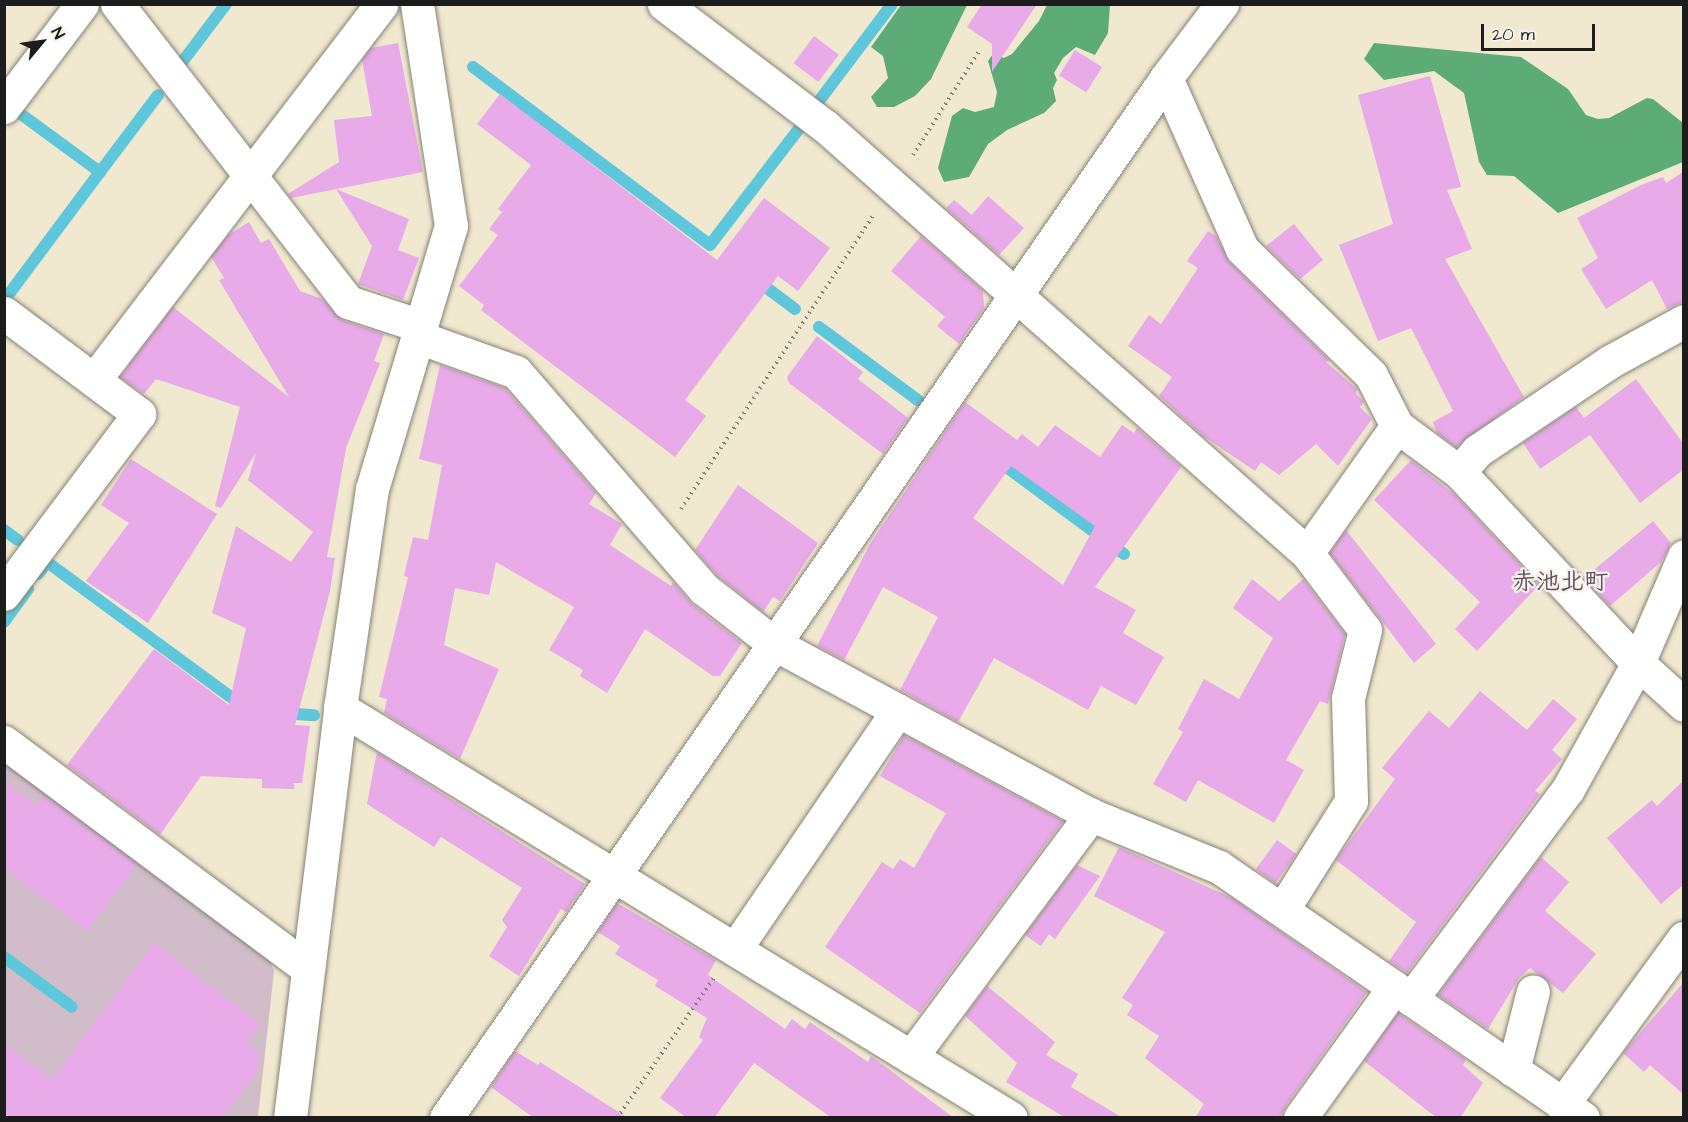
<!DOCTYPE html>
<html>
<head>
<meta charset="utf-8">
<style>
	body { margin:0 }
	#map { position:relative; width:1688px; height:1122px; overflow:hidden; background:#f0e8cf; font-family:"Architects Daughter","Klee One",sans-serif }
	div>[style] { position:absolute }
	.industrial>* { inset:0; background:#d1bdca }
	.forest>* { inset:0; background:#5dac78 }
	.stream>* { height:12px; margin:-6px; padding:0 6px; transform-origin:6px; border-radius:6px; background:#5fc7db }
	.building>* { inset:0; background:#e8aae9; transform-origin:0 0 }
	.path>* { height:4px; margin-top:-2px; transform-origin:0; background:repeating-linear-gradient(90deg,#868276 0 1.5px,transparent 0 6px) }
	.roads { filter:drop-shadow(0 0 2px #868276) drop-shadow(0 0 2px #868276) }
	.minor>* { height:33px; margin:-16.5px; padding:0 16.5px; transform-origin:16.5px; border-radius:16.5px; background:#fff }
	span { translate:-50% -50%; white-space:nowrap; text-align:center; line-height:1.15; -webkit-text-stroke:4.5px #f7f3e8; paint-order:stroke }
	.quarter-label { font-size:24px; color:#634e64; font-weight:700 }
	.frame { position:absolute; inset:0; border:6px solid #1c1c1c; pointer-events:none }
	.north { position:absolute; left:12px; top:12px; width:60px; height:60px; -webkit-text-stroke:4px #f7f3e8; paint-order:stroke; rotate:61deg; font-size:16px; font-weight:700; line-height:24px; text-align:center; color:#1c1c1c }
	.north::after { content:''; display:block; margin:auto; width:21px; height:27px; background:#1c1c1c; clip-path:polygon(50% 0,100% 100%,50% 72%,0 100%) }
	.scale { position:absolute; left:1481px; top:24px; width:114px; height:27px; box-sizing:border-box; border:3px solid #1c1c1c; border-top:0; padding-left:8px; font-size:18px; line-height:21px; white-space:nowrap; color:#1c1c1c; -webkit-text-stroke:4px #f7f3e8; paint-order:stroke }
</style>
</head>
<body>
<div id="map">
	<div class="industrial">
		<div style="clip-path:polygon(4px 757px,266px 951px,274px 971px,258px 1117px,5px 1117px)"></div>
	</div>
	<div class="forest">
		<div style="clip-path:polygon(901px 5px,967px 5px,931px 79px,915px 96px,894px 107px,877px 107px,871px 97px,888px 78px,883px 56px,871px 47px)"></div>
		<div style="clip-path:polygon(1047px 5px,1110px 5px,1108px 33px,1095px 55px,1076px 47px,1063px 58px,1054px 73px,1057px 80px,1053px 88px,1056px 101px,1044px 113px,1007px 130px,988px 144px,969px 177px,944px 182px,938px 168px,952px 116px,963px 108px,975px 112px,994px 107px,997px 92px,988px 61px,993px 54px,1004px 58px,1012px 54px,1039px 21px)"></div>
		<div style="clip-path:polygon(1374px 43px,1521px 57px,1568px 89px,1586px 115px,1598px 119px,1609px 118px,1647px 98px,1653px 99px,1683px 123px,1683px 162px,1558px 213px,1514px 176px,1487px 175px,1479px 162px,1464px 93px,1434px 71px,1384px 80px,1364px 59px)"></div>
	</div>
	<div class="stream">
		<div style="left:180px;top:65px;width:76px;rotate:-53deg"></div>
		<div style="left:473px;top:67px;width:296px;rotate:36.9deg"></div>
		<div style="left:710px;top:245px;width:145px;rotate:-52.6deg"></div>
		<div style="left:819px;top:101px;width:121px;rotate:-53deg"></div>
		<div style="left:18px;top:112px;width:102px;rotate:36.2deg"></div>
		<div style="left:100px;top:172px;width:96px;rotate:-53deg"></div>
		<div style="left:755px;top:279px;width:50px;rotate:36.9deg"></div>
		<div style="left:6px;top:298px;width:157px;rotate:-53.3deg"></div>
		<div style="left:819px;top:327px;width:124px;rotate:36.5deg"></div>
		<div style="left:997px;top:460px;width:158px;rotate:36.5deg"></div>
		<div style="left:4px;top:530px;width:17px;rotate:36deg"></div>
		<div style="left:38px;top:574px;width:15px;rotate:-53deg"></div>
		<div style="left:47px;top:562px;width:243px;rotate:36.3deg"></div>
		<div style="left:4px;top:622px;width:41px;rotate:-54deg"></div>
		<div style="left:282px;top:713px;width:32px;rotate:4deg"></div>
		<div style="left:4px;top:957px;width:84px;rotate:36.3deg"></div>
	</div>
	<div class="building">
		<div style="clip-path:polygon(982px 4px,1037px 4px,992px 72px,992px 44px,967px 27px)"></div>
		<div style="left:814px;top:36px;width:31px;height:34px;rotate:37deg"></div>
		<div style="clip-path:polygon(398px 43px,423px 172px,291px 198px,288px 194px,339px 162px,334px 120px,372px 116px,362px 59px,371px 48px)"></div>
		<div style="left:1075px;top:50px;width:32px;height:30px;rotate:32deg"></div>
		<div style="clip-path:polygon(1430px 76px,1461px 187px,1447px 190px,1472px 249px,1445px 259px,1524px 397px,1456px 447px,1437px 433px,1433px 422px,1453px 411px,1411px 328px,1378px 341px,1339px 245px,1393px 224px,1358px 95px)"></div>
		<div style="clip-path:polygon(500px 94px,717px 260px,764px 198px,830px 248px,798px 291px,778px 276px,685px 400px,706px 416px,675px 457px,481px 310px,484px 305px,459px 286px,498px 235px,489px 229px,502px 212px,498px 209px,531px 165px,477px 124px)"></div>
		<div style="clip-path:polygon(1683px 172px,1683px 302px,1667px 309px,1652px 280px,1606px 309px,1581px 269px,1598px 258px,1577px 218px,1641px 185px,1663px 177px,1666px 183px)"></div>
		<div style="clip-path:polygon(336px 189px,409px 219px,398px 250px,419px 258px,403px 300px,358px 284px,372px 246px)"></div>
		<div style="clip-path:polygon(988px 196px,1024px 228px,999px 255px,946px 208px,954px 200px,972px 215px)"></div>
		<div style="clip-path:polygon(249px 222px,261px 243px,269px 239px,300px 291px,322px 299px,342px 320px,384px 334px,374px 361px,380px 363px,346px 448px,327px 557px,335px 558px,330px 591px,295px 725px,310px 726px,302px 783px,294px 783px,294px 789px,262px 788px,262px 779px,201px 776px,160px 835px,67px 765px,154px 649px,229px 705px,246px 628px,212px 613px,236px 526px,291px 562px,313px 532px,248px 480px,256px 453px,221px 508px,215px 506px,240px 407px,156px 379px,144px 394px,120px 377px,173px 307px,289px 397px,219px 280px,224px 278px,211px 257px,228px 235px)"></div>
		<div style="clip-path:polygon(1294px 224px,1323px 260px,1300px 279px,1266px 246px)"></div>
		<div style="clip-path:polygon(1208px 231px,1216px 236px,1229px 262px,1330px 361px,1326px 362px,1357px 389px,1356px 394px,1364px 402px,1360px 407px,1372px 419px,1338px 466px,1316px 444px,1279px 475px,1261px 462px,1255px 471px,1203px 436px,1159px 396px,1172px 377px,1128px 346px,1149px 315px,1161px 324px,1198px 268px,1187px 261px)"></div>
		<div style="clip-path:polygon(921px 236px,983px 291px,984px 308px,959px 344px,937px 326px,945px 317px,891px 271px)"></div>
		<div style="clip-path:polygon(817px 336px,863px 372px,858px 379px,908px 418px,883px 454px,789px 383px,787px 377px)"></div>
		<div style="clip-path:polygon(440px 365px,505px 388px,596px 493px,589px 504px,622px 524px,610px 545px,671px 586px,673px 582px,692px 604px,742px 643px,720px 676px,713px 676px,645px 629px,607px 693px,580px 676px,583px 670px,549px 650px,574px 607px,496px 562px,489px 595px,455px 588px,444px 645px,499px 669px,460px 759px,384px 713px,387px 699px,379px 697px,408px 577px,404px 576px,413px 537px,428px 540px,442px 465px,419px 459px)"></div>
		<div style="clip-path:polygon(1636px 379px,1683px 443px,1683px 470px,1640px 503px,1590px 435px,1540px 469px,1523px 443px,1576px 407px,1584px 418px)"></div>
		<div style="clip-path:polygon(evenodd,965px 402px,1017px 440px,1022px 434px,1038px 447px,1055px 425px,1100px 457px,1122px 425px,1134px 433px,1137px 428px,1181px 467px,1095px 587px,1136px 610px,1123px 633px,1164px 657px,1136px 705px,1101px 686px,1088px 710px,994px 658px,958px 722px,900px 690px,938px 617px,883px 587px,844px 660px,817px 646px,870px 544px,965px 402px,1011px 466px,1095px 526px,1063px 585px,973px 518px,1011px 466px)"></div>
		<div style="clip-path:polygon(131px 459px,217px 514px,148px 623px,86px 581px,129px 523px,101px 505px)"></div>
		<div style="clip-path:polygon(1411px 460px,1455px 495px,1539px 585px,1477px 651px,1455px 629px,1480px 602px,1374px 500px)"></div>
		<div style="clip-path:polygon(738px 485px,818px 543px,780px 601px,773px 597px,763px 612px,717px 575px,695px 550px)"></div>
		<div style="clip-path:polygon(1653px 521px,1671px 543px,1661px 562px,1610px 606px,1584px 578px)"></div>
		<div style="clip-path:polygon(1346px 530px,1436px 644px,1414px 663px,1330px 553px)"></div>
		<div style="clip-path:polygon(1252px 579px,1279px 601px,1303px 579px,1345px 634px,1328px 704px,1320px 701px,1286px 760px,1304px 770px,1274px 823px,1198px 780px,1186px 802px,1153px 784px,1183px 732px,1178px 729px,1204px 679px,1239px 699px,1273px 638px,1233px 608px)"></div>
		<div style="clip-path:polygon(1480px 691px,1527px 730px,1553px 699px,1577px 719px,1552px 750px,1562px 759px,1535px 791px,1540px 794px,1407px 973px,1389px 961px,1416px 922px,1336px 860px,1395px 779px,1382px 768px,1429px 711px,1449px 728px)"></div>
		<div style="clip-path:polygon(904px 735px,1063px 821px,920px 1013px,825px 947px,882px 862px,893px 869px,900px 859px,914px 868px,946px 813px,880px 776px)"></div>
		<div style="clip-path:polygon(377px 752px,585px 884px,566px 912px,561px 909px,519px 976px,489px 956px,507px 927px,502px 920px,522px 888px,441px 837px,434px 847px,367px 804px)"></div>
		<div style="clip-path:polygon(4px 781px,37px 806px,44px 795px,137px 865px,87px 931px,4px 868px)"></div>
		<div style="clip-path:polygon(1683px 781px,1683px 885px,1661px 904px,1607px 838px,1652px 800px,1657px 806px)"></div>
		<div style="left:1277px;top:840px;width:24px;height:36px;rotate:36deg"></div>
		<div style="clip-path:polygon(1119px 847px,1232px 898px,1367px 992px,1285px 1107px,1281px 1118px,1195px 1118px,1204px 1104px,1145px 1058px,1159px 1036px,1127px 1015px,1133px 1005px,1122px 998px,1165px 932px,1094px 896px)"></div>
		<div style="clip-path:polygon(1541px 857px,1569px 882px,1545px 911px,1596px 954px,1563px 993px,1530px 968px,1519px 978px,1488px 1029px,1438px 995px)"></div>
		<div style="clip-path:polygon(1077px 865px,1100px 876px,1055px 939px,1049px 934px,1041px 946px,1025px 935px)"></div>
		<div style="clip-path:polygon(617px 903px,716px 960px,708px 975px,785px 1029px,792px 1019px,805px 1029px,810px 1022px,868px 1062px,871px 1056px,954px 1118px,832px 1118px,754px 1063px,714px 1118px,687px 1118px,660px 1098px,703px 1040px,699px 1037px,707px 1018px,655px 986px,658px 980px,615px 954px,620px 946px,598px 932px)"></div>
		<div style="clip-path:polygon(154px 943px,260px 1024px,246px 1043px,258px 1052px,258px 1070px,221px 1118px,4px 1118px,4px 1043px,52px 1079px)"></div>
		<div style="clip-path:polygon(1683px 983px,1683px 1094px,1650px 1065px,1644px 1072px,1623px 1053px)"></div>
		<div style="clip-path:polygon(987px 986px,1055px 1042px,1046px 1055px,1078px 1074px,1071px 1087px,1123px 1118px,1066px 1118px,1006px 1082px,1017px 1063px,965px 1016px)"></div>
		<div style="clip-path:polygon(1398px 1013px,1466px 1060px,1463px 1065px,1483px 1083px,1460px 1118px,1437px 1118px,1364px 1061px)"></div>
		<div style="clip-path:polygon(515px 1051px,538px 1065px,540px 1062px,628px 1118px,534px 1118px,491px 1087px)"></div>
	</div>
	<div class="path">
		<div style="left:913px;top:155px;width:125px;rotate:-57.5deg"></div>
		<div style="left:681px;top:509px;width:350px;rotate:-56.8deg"></div>
		<div style="left:617px;top:1118px;width:170px;rotate:-55.3deg"></div>
	</div>
	<div class="roads">
		<div class="minor">
			<div style="left:117px;top:4px;width:377px;rotate:52.2deg"></div>
			<div style="left:348px;top:302px;width:77px;rotate:18.2deg"></div>
			<div style="left:664px;top:4px;width:202px;rotate:37.2deg"></div>
			<div style="left:825px;top:126px;width:644px;rotate:41.54deg"></div>
			<div style="left:1307px;top:553px;width:96px;rotate:53deg"></div>
			<div style="left:1365px;top:630px;width:70px;rotate:104deg"></div>
			<div style="left:1348px;top:698px;width:103px;rotate:88.3deg"></div>
			<div style="left:1351px;top:801px;width:128px;rotate:122.2deg"></div>
			<div style="left:1166px;top:78px;width:187px;rotate:66deg"></div>
			<div style="left:1242px;top:249px;width:180px;rotate:44.3deg"></div>
			<div style="left:1371px;top:375px;width:57px;rotate:63deg"></div>
			<div style="left:1397px;top:426px;width:77px;rotate:36.6deg"></div>
			<div style="left:1459px;top:472px;width:262px;rotate:46.9deg"></div>
			<div style="left:1638px;top:663px;width:62px;rotate:42.4deg"></div>
			<div style="left:4px;top:107px;width:129px;rotate:-52.9deg"></div>
			<div style="left:4px;top:313px;width:169px;rotate:36.8deg"></div>
			<div style="left:139px;top:414px;width:225px;rotate:126.9deg"></div>
			<div style="left:418px;top:337px;width:104px;rotate:19.7deg"></div>
			<div style="left:516px;top:372px;width:287px;rotate:49.1deg"></div>
			<div style="left:704px;top:589px;width:88px;rotate:38deg"></div>
			<div style="left:773px;top:643px;width:362px;rotate:28.4deg"></div>
			<div style="left:1091px;top:815px;width:138px;rotate:22.1deg"></div>
			<div style="left:1219px;top:867px;width:233px;rotate:34.5deg"></div>
			<div style="left:94px;top:380px;width:473px;rotate:-52.6deg"></div>
			<div style="left:1459px;top:472px;width:28px;rotate:-49deg"></div>
			<div style="left:1477px;top:451px;width:161px;rotate:-33.9deg"></div>
			<div style="left:1611px;top:361px;width:83px;rotate:-28.7deg"></div>
			<div style="left:1307px;top:553px;width:156px;rotate:-54.7deg"></div>
			<div style="left:340px;top:708px;width:786px;rotate:31.43deg"></div>
			<div style="left:4px;top:742px;width:378px;rotate:36.7deg"></div>
			<div style="left:735px;top:949px;width:289px;rotate:-55.7deg"></div>
			<div style="left:911px;top:1057px;width:302px;rotate:-53.4deg"></div>
			<div style="left:1513px;top:1070px;width:81px;rotate:-75.8deg"></div>
			<div style="left:1562px;top:1105px;width:207px;rotate:-53.9deg"></div>
			<div style="left:290px;top:1118px;width:413px;rotate:-83deg"></div>
			<div style="left:340px;top:708px;width:221px;rotate:-81.7deg"></div>
			<div style="left:372px;top:489px;width:275px;rotate:-73.3deg"></div>
			<div style="left:451px;top:226px;width:225px;rotate:-98.7deg"></div>
			<div style="left:446px;top:1118px;width:1265px;rotate:-55.3deg"></div>
			<div style="left:1166px;top:78px;width:93px;rotate:-52.9deg"></div>
			<div style="left:1300px;top:1118px;width:161px;rotate:-54.3deg"></div>
			<div style="left:1583px;top:1118px;width:209px;rotate:-145.3deg"></div>
			<div style="left:1411px;top:999px;width:262px;rotate:-53.2deg"></div>
			<div style="left:1568px;top:789px;width:144px;rotate:-60.9deg"></div>
			<div style="left:1638px;top:663px;width:116px;rotate:-66.7deg"></div>
		</div>
	</div>
	<div class="quarter-label">
		<span style="left:1560px;top:583px">赤池北町</span>
	</div>
	<div class="frame"></div>
	<div class="north">N</div>
	<div class="scale">20 m</div>
</div>
</body>
</html>
